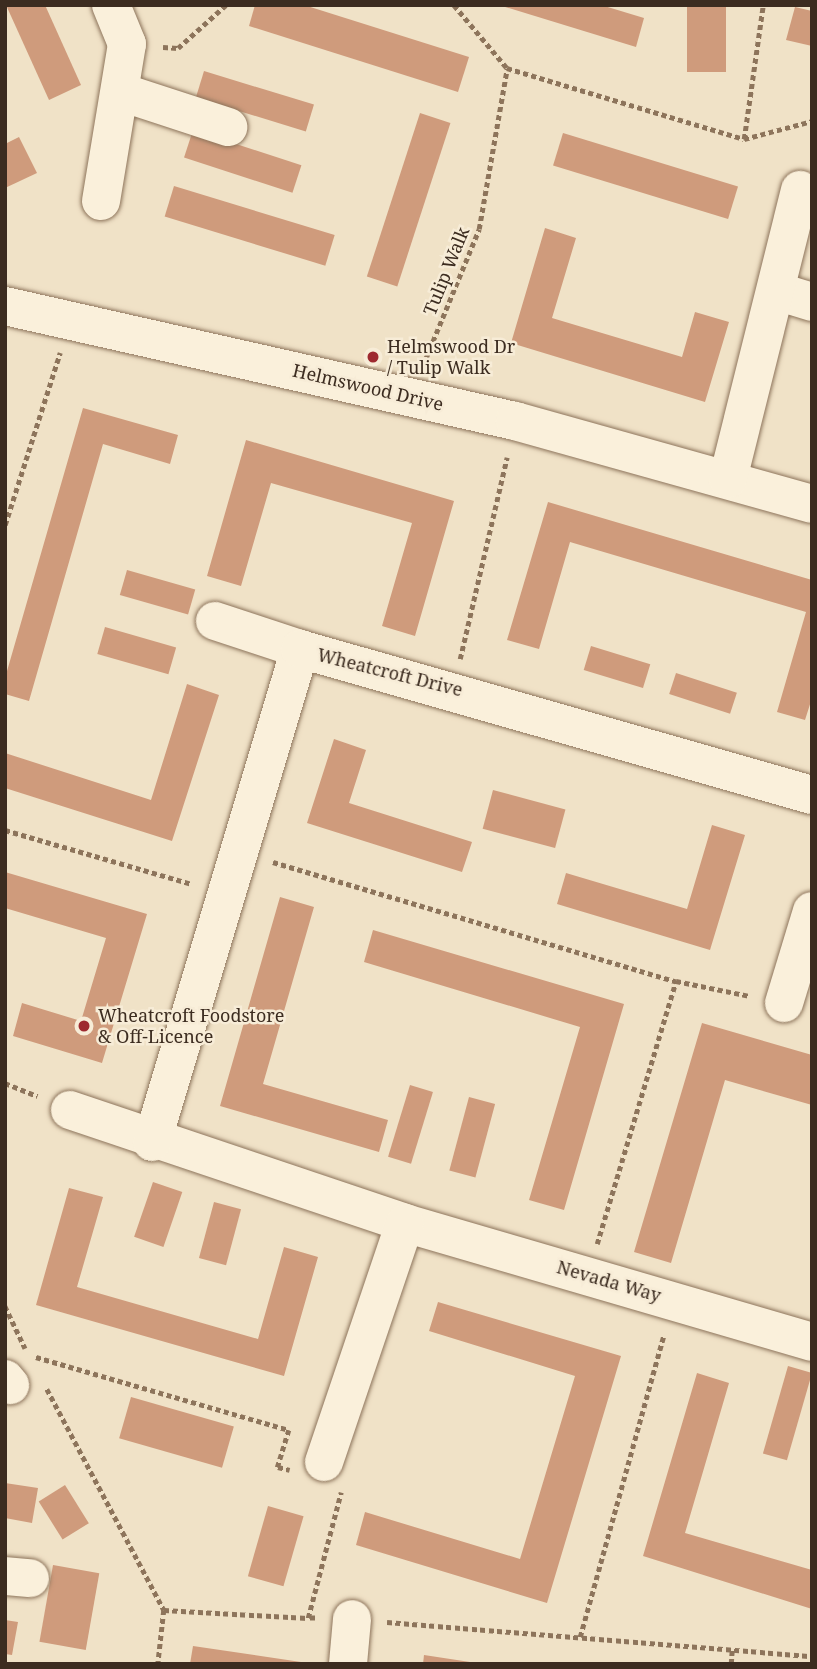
<!DOCTYPE html>
<html>
<head>
<meta charset="utf-8">
<style>
	body { margin:0 }
	#map { position:relative; width:817px; height:1669px; overflow:hidden; background:#f0e2c7; font-family:"Noto Serif",serif }
	div>[style] { position:absolute }
	.building>* { inset:0; background:#cf9b7c; transform-origin:0 0 }
	.path>* { height:4.5px; margin-top:-2.25px; transform-origin:0; background:repeating-linear-gradient(90deg,#8d745b 0 5px,transparent 0 8.5px) }
	.roads { filter:drop-shadow(0 0 2px #8d745b) drop-shadow(0 0 2px #8d745b) }
	.minor>* { height:38px; margin:-19px; padding:0 19px; transform-origin:19px; border-radius:19px; background:#faf0db }
	.dots>* { width:19px; height:19px; translate:-50% -50%; box-sizing:border-box; border:4px solid #f7ecd7; border-radius:50% }
	span { translate:-50% -50%; white-space:nowrap; text-align:center; line-height:1.15; -webkit-text-stroke:5px #f7ecd7; paint-order:stroke }
	.street-label { font-size:18px; color:#3c2c20 }
	.poi-label { font-size:18px; color:#3c2c20 }
	.left { translate:0 -50%; text-align:left }
	.frame { position:absolute; inset:0; border:7px solid #3c2c20; pointer-events:none }
</style>
</head>
<body>
<div id="map">
	<div class="building">
		<div style="clip-path:polygon(6px 5px,45px 5px,81px 85px,49px 100px)"></div>
		<div style="clip-path:polygon(255px 5px,304px 5px,469px 57px,458px 92px,249px 26px)"></div>
		<div style="clip-path:polygon(601px 5px,644px 18px,636px 47px,502px 6px)"></div>
		<div style="left:687px;top:5px;width:39px;height:67px"></div>
		<div style="clip-path:polygon(795px 7px,812px 11px,812px 46px,786px 40px)"></div>
		<div style="left:204px;top:71px;width:115px;height:28px;rotate:17deg"></div>
		<div style="left:420px;top:113px;width:32px;height:172px;rotate:18deg"></div>
		<div style="left:193px;top:130px;width:114px;height:29px;rotate:18deg"></div>
		<div style="left:563px;top:133px;width:183px;height:34px;rotate:17deg"></div>
		<div style="clip-path:polygon(19px 137px,37px 173px,5px 188px,5px 144px)"></div>
		<div style="left:174px;top:186px;width:168px;height:32px;rotate:17deg"></div>
		<div style="clip-path:polygon(545px 228px,576px 238px,552px 318px,682px 357px,695px 312px,729px 322px,705px 402px,511px 343px)"></div>
		<div style="clip-path:polygon(83px 408px,178px 435px,170px 464px,103px 444px,29px 701px,5px 694px,5px 678px)"></div>
		<div style="clip-path:polygon(246px 440px,454px 501px,415px 636px,382px 626px,412px 523px,271px 483px,241px 586px,207px 576px)"></div>
		<div style="clip-path:polygon(548px 502px,812px 580px,812px 698px,805px 720px,777px 712px,806px 612px,570px 542px,539px 649px,507px 640px)"></div>
		<div style="left:127px;top:570px;width:71px;height:26px;rotate:16deg"></div>
		<div style="left:105px;top:627px;width:74px;height:28px;rotate:16deg"></div>
		<div style="left:591px;top:646px;width:62px;height:25px;rotate:17deg"></div>
		<div style="left:676px;top:673px;width:64px;height:22px;rotate:18deg"></div>
		<div style="clip-path:polygon(187px 684px,219px 695px,172px 841px,5px 788px,5px 753px,151px 800px)"></div>
		<div style="clip-path:polygon(334px 739px,366px 750px,349px 803px,472px 842px,462px 872px,307px 823px)"></div>
		<div style="left:493px;top:790px;width:75px;height:40px;rotate:15deg"></div>
		<div style="clip-path:polygon(712px 825px,745px 835px,710px 950px,557px 904px,566px 873px,687px 909px)"></div>
		<div style="clip-path:polygon(5px 872px,147px 914px,102px 1063px,13px 1036px,22px 1003px,81px 1021px,106px 938px,5px 908px)"></div>
		<div style="clip-path:polygon(280px 897px,314px 907px,263px 1084px,388px 1120px,379px 1152px,220px 1106px)"></div>
		<div style="clip-path:polygon(373px 930px,624px 1004px,564px 1210px,529px 1200px,580px 1027px,364px 962px)"></div>
		<div style="clip-path:polygon(702px 1023px,812px 1055px,812px 1105px,725px 1080px,671px 1263px,634px 1252px)"></div>
		<div style="left:410px;top:1085px;width:24px;height:75px;rotate:17deg"></div>
		<div style="left:469px;top:1097px;width:27px;height:76px;rotate:15deg"></div>
		<div style="left:153px;top:1182px;width:31px;height:58px;rotate:19deg"></div>
		<div style="clip-path:polygon(69px 1188px,103px 1197px,77px 1287px,258px 1339px,284px 1247px,318px 1257px,284px 1376px,36px 1305px)"></div>
		<div style="left:214px;top:1202px;width:28px;height:58px;rotate:15deg"></div>
		<div style="clip-path:polygon(438px 1302px,621px 1356px,547px 1603px,356px 1545px,365px 1512px,520px 1559px,575px 1376px,429px 1331px)"></div>
		<div style="left:788px;top:1366px;width:25px;height:91px;rotate:16deg"></div>
		<div style="clip-path:polygon(697px 1373px,729px 1383px,685px 1533px,812px 1570px,812px 1609px,643px 1556px)"></div>
		<div style="left:131px;top:1397px;width:107px;height:43px;rotate:16deg"></div>
		<div style="clip-path:polygon(5px 1483px,38px 1488px,32px 1523px,5px 1518px)"></div>
		<div style="left:65px;top:1485px;width:45px;height:31px;rotate:58deg"></div>
		<div style="left:268px;top:1506px;width:37px;height:73px;rotate:16deg"></div>
		<div style="left:53px;top:1565px;width:47px;height:78px;rotate:10deg"></div>
		<div style="clip-path:polygon(5px 1620px,18px 1622px,12px 1655px,5px 1654px)"></div>
		<div style="clip-path:polygon(193px 1646px,301px 1662px,301px 1664px,190px 1664px)"></div>
		<div style="clip-path:polygon(424px 1655px,470px 1662px,470px 1664px,423px 1664px)"></div>
	</div>
	<div class="path">
		<div style="left:454px;top:5px;width:82px;rotate:49.9deg"></div>
		<div style="left:507px;top:68px;width:247px;rotate:16.7deg"></div>
		<div style="left:744px;top:139px;width:70px;rotate:-14.8deg"></div>
		<div style="left:163px;top:47px;width:15px;rotate:4deg"></div>
		<div style="left:178px;top:48px;width:64px;rotate:-41.9deg"></div>
		<div style="left:744px;top:139px;width:135px;rotate:-81.9deg"></div>
		<div style="left:423px;top:365px;width:147px;rotate:-67.6deg"></div>
		<div style="left:479px;top:229px;width:163px;rotate:-80.1deg"></div>
		<div style="left:5px;top:525px;width:181px;rotate:-72.3deg"></div>
		<div style="left:460px;top:659px;width:207px;rotate:-76.9deg"></div>
		<div style="left:5px;top:830px;width:195px;rotate:16.1deg"></div>
		<div style="left:273px;top:862px;width:420px;rotate:16.5deg"></div>
		<div style="left:676px;top:981px;width:76px;rotate:11.5deg"></div>
		<div style="left:5px;top:1083px;width:35px;rotate:22deg"></div>
		<div style="left:597px;top:1244px;width:275px;rotate:-73.3deg"></div>
		<div style="left:5px;top:1306px;width:47px;rotate:64.5deg"></div>
		<div style="left:36px;top:1357px;width:263px;rotate:16.1deg"></div>
		<div style="left:289px;top:1430px;width:39px;rotate:107deg"></div>
		<div style="left:278px;top:1467px;width:12px;rotate:14deg"></div>
		<div style="left:47px;top:1389px;width:250px;rotate:62.1deg"></div>
		<div style="left:164px;top:1610px;width:54px;rotate:96.3deg"></div>
		<div style="left:164px;top:1610px;width:144px;rotate:3.2deg"></div>
		<div style="left:315px;top:1618px;width:7px;rotate:180deg"></div>
		<div style="left:308px;top:1618px;width:130px;rotate:-75.3deg"></div>
		<div style="left:387px;top:1622px;width:426px;rotate:4.6deg"></div>
		<div style="left:580px;top:1637px;width:314px;rotate:-74.5deg"></div>
		<div style="left:731px;top:1664px;width:14px;rotate:-86deg"></div>
	</div>
	<div class="roads">
		<div class="minor">
			<div style="left:121px;top:92px;width:113px;rotate:18.1deg"></div>
			<div style="left:101px;top:201px;width:159px;rotate:-80.6deg"></div>
			<div style="left:127px;top:44px;width:42px;rotate:-112.3deg"></div>
			<div style="left:776px;top:291px;width:38px;rotate:17deg"></div>
			<div style="left:5px;top:306px;width:523px;rotate:12.71deg"></div>
			<div style="left:515px;top:421px;width:308px;rotate:15.6deg"></div>
			<div style="left:728px;top:479px;width:298px;rotate:-76deg"></div>
			<div style="left:215px;top:621px;width:89px;rotate:18.2deg"></div>
			<div style="left:784px;top:1003px;width:96px;rotate:-73.1deg"></div>
			<div style="left:70px;top:1110px;width:354px;rotate:18.6deg"></div>
			<div style="left:405px;top:1223px;width:424px;rotate:16.3deg"></div>
			<div style="left:152px;top:1142px;width:515px;rotate:-73.29deg"></div>
			<div style="left:300px;top:649px;width:532px;rotate:15.92deg"></div>
			<div style="left:5px;top:1379px;width:8px;rotate:50deg"></div>
			<div style="left:324px;top:1462px;width:252px;rotate:-71.3deg"></div>
			<div style="left:5px;top:1576px;width:25px;rotate:5deg"></div>
			<div style="left:348px;top:1664px;width:45px;rotate:-84.9deg"></div>
		</div>
	</div>
	<div class="dots">
		<div style="left:373px;top:357px;background:#9e292f"></div>
		<div style="left:84px;top:1026px;background:#9e292f"></div>
	</div>
	<div class="street-label">
		<span style="left:446px;top:271px;rotate:-68deg">Tulip Walk</span>
		<span style="left:368px;top:387px;rotate:13deg">Helmswood Drive</span>
		<span style="left:390px;top:672px;rotate:14deg">Wheatcroft Drive</span>
		<span style="left:609px;top:1281px;rotate:16deg">Nevada Way</span>
	</div>
	<div class="poi-label">
		<span class="left" style="left:387px;top:357px">Helmswood Dr<br>/ Tulip Walk</span>
		<span class="left" style="left:98px;top:1026px">Wheatcroft Foodstore<br>&amp; Off-Licence</span>
	</div>
	<div class="frame"></div>
</div>
</body>
</html>
